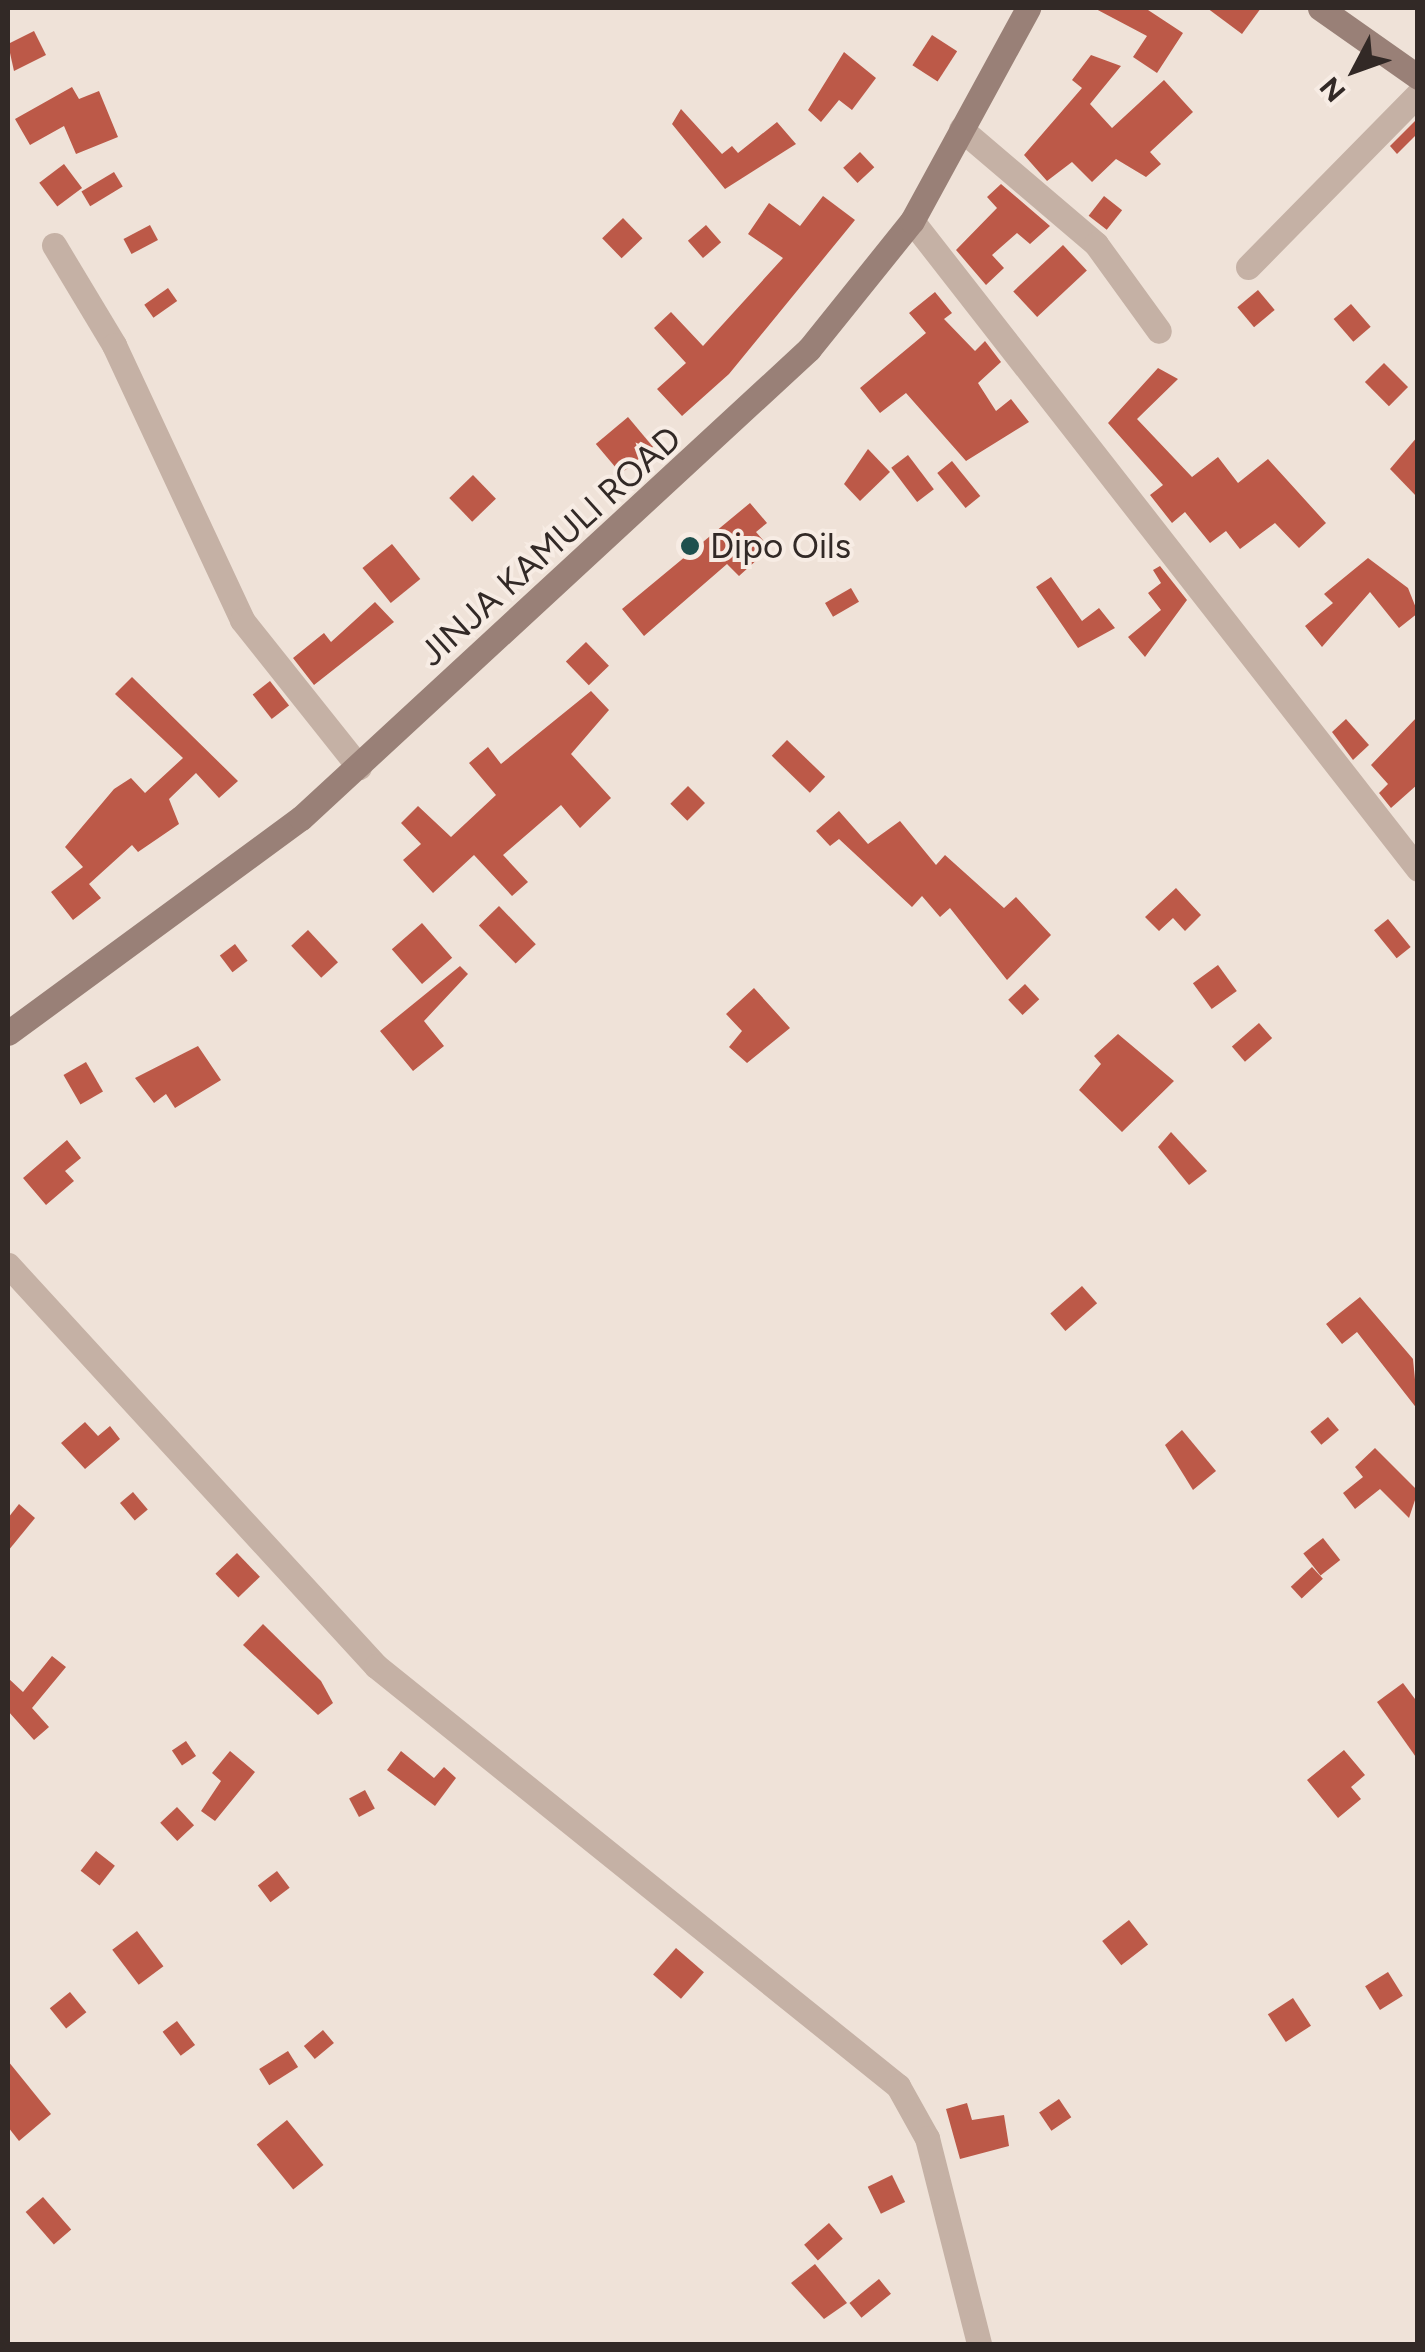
<!DOCTYPE html>
<html>
<head>
<meta charset="utf-8">
<style>
	body { margin:0 }
	#map { position:relative; width:1425px; height:2352px; overflow:hidden; background:#efe2d8; font-family:Figtree,sans-serif }
	div>[style] { position:absolute }
	.building>* { inset:0; background:#bc5948; transform-origin:0 0 }
	.street>* { height:25px; margin:-12.5px; padding:0 12.5px; transform-origin:12.5px; border-radius:12.5px; background:#c5b1a5 }
	.secondary>* { height:25px; margin:-12.5px; padding:0 12.5px; transform-origin:12.5px; border-radius:12.5px; background:#998077 }
	.dots>* { width:28px; height:28px; translate:-50% -50%; box-sizing:border-box; border:5px solid #f7ece4; border-radius:50% }
	span { translate:-50% -50%; white-space:nowrap; text-align:center; line-height:1.15; -webkit-text-stroke:8px #f7ece4; paint-order:stroke }
	.street-label { font-size:35px; color:#322926 }
	.poi-label { font-size:35px; color:#322926 }
	.left { translate:0 -50%; text-align:left }
	.frame { position:absolute; inset:0; border:10px solid #322926; pointer-events:none }
	.north { position:absolute; left:1305px; top:20px; width:100px; height:100px; -webkit-text-stroke:8px #f7ece4; paint-order:stroke; rotate:229deg; font-size:28px; font-weight:700; line-height:40px; text-align:center; color:#322926 }
	.north::after { content:''; display:block; margin:auto; width:35px; height:45px; background:#322926; clip-path:polygon(50% 0,100% 100%,50% 72%,0 100%) }
</style>
</head>
<body>
<div id="map">
	<div class="building">
		<div style="clip-path:polygon(1094px 8px,1145px 8px,1183px 33px,1157px 73px,1133px 57px,1147px 36px)"></div>
		<div style="clip-path:polygon(1207px 8px,1261px 8px,1242px 34px)"></div>
		<div style="clip-path:polygon(34px 31px,46px 55px,14px 71px,8px 44px)"></div>
		<div style="left:932px;top:35px;width:30px;height:36px;rotate:33deg"></div>
		<div style="clip-path:polygon(844px 52px,876px 78px,852px 110px,839px 100px,821px 122px,808px 110px)"></div>
		<div style="clip-path:polygon(1091px 55px,1121px 66px,1090px 104px,1112px 128px,1164px 80px,1193px 112px,1150px 152px,1161px 164px,1146px 177px,1116px 159px,1092px 182px,1072px 162px,1047px 181px,1024px 155px,1082px 88px,1072px 80px)"></div>
		<div style="clip-path:polygon(72px 87px,79px 99px,99px 91px,118px 137px,76px 154px,64px 126px,30px 145px,15px 119px)"></div>
		<div style="clip-path:polygon(681px 109px,722px 154px,732px 146px,738px 153px,777px 122px,796px 144px,725px 189px,672px 124px)"></div>
		<div style="clip-path:polygon(1416px 120px,1418px 133px,1397px 154px,1390px 146px)"></div>
		<div style="left:860px;top:152px;width:21px;height:23px;rotate:47deg"></div>
		<div style="left:64px;top:164px;width:30px;height:31px;rotate:53deg"></div>
		<div style="left:114px;top:172px;width:17px;height:38px;rotate:59deg"></div>
		<div style="clip-path:polygon(1001px 184px,1050px 226px,1030px 244px,1017px 233px,992px 255px,1004px 268px,986px 285px,956px 250px,997px 208px,987px 197px)"></div>
		<div style="clip-path:polygon(823px 196px,855px 220px,729px 374px,682px 416px,657px 389px,686px 363px,654px 328px,671px 312px,703px 346px,783px 258px,748px 234px,769px 203px,800px 226px)"></div>
		<div style="left:1104px;top:196px;width:23px;height:25px;rotate:38deg"></div>
		<div style="left:623px;top:218px;width:28px;height:29px;rotate:46deg"></div>
		<div style="left:150px;top:225px;width:17px;height:30px;rotate:62deg"></div>
		<div style="left:706px;top:225px;width:23px;height:24px;rotate:49deg"></div>
		<div style="left:1063px;top:245px;width:35px;height:68px;rotate:47deg"></div>
		<div style="left:168px;top:288px;width:16px;height:29px;rotate:55deg"></div>
		<div style="left:1258px;top:290px;width:26px;height:27px;rotate:50deg"></div>
		<div style="clip-path:polygon(935px 292px,952px 313px,944px 319px,975px 351px,985px 341px,1001px 362px,978px 383px,996px 411px,1011px 399px,1029px 422px,966px 461px,906px 393px,880px 413px,860px 388px,926px 333px,909px 313px)"></div>
		<div style="left:1351px;top:304px;width:30px;height:23px;rotate:49deg"></div>
		<div style="left:1384px;top:363px;width:34px;height:27px;rotate:45deg"></div>
		<div style="clip-path:polygon(1158px 368px,1178px 379px,1137px 419px,1192px 477px,1218px 457px,1238px 483px,1268px 459px,1326px 523px,1299px 548px,1275px 523px,1240px 549px,1226px 531px,1210px 543px,1185px 512px,1172px 523px,1150px 495px,1163px 485px,1108px 423px)"></div>
		<div style="left:628px;top:417px;width:39px;height:42px;rotate:50deg"></div>
		<div style="clip-path:polygon(1418px 436px,1418px 498px,1390px 469px)"></div>
		<div style="clip-path:polygon(868px 449px,890px 472px,860px 501px,844px 484px)"></div>
		<div style="left:908px;top:455px;width:43px;height:21px;rotate:53deg"></div>
		<div style="left:952px;top:461px;width:45px;height:19px;rotate:51deg"></div>
		<div style="left:473px;top:475px;width:33px;height:33px;rotate:46deg"></div>
		<div style="clip-path:polygon(750px 503px,767px 523px,756px 532px,770px 548px,739px 576px,727px 564px,644px 636px,622px 609px)"></div>
		<div style="left:392px;top:544px;width:45px;height:38px;rotate:51deg"></div>
		<div style="clip-path:polygon(1368px 558px,1408px 588px,1418px 613px,1399px 628px,1370px 592px,1322px 647px,1305px 626px,1333px 603px,1324px 594px)"></div>
		<div style="clip-path:polygon(1160px 566px,1187px 600px,1145px 657px,1128px 637px,1161px 610px,1148px 593px,1161px 583px,1153px 570px)"></div>
		<div style="clip-path:polygon(1051px 577px,1082px 621px,1099px 608px,1115px 628px,1078px 648px,1036px 587px)"></div>
		<div style="left:851px;top:588px;width:16px;height:30px;rotate:60deg"></div>
		<div style="clip-path:polygon(375px 602px,394px 622px,314px 685px,293px 658px,324px 633px,331px 642px)"></div>
		<div style="left:586px;top:642px;width:33px;height:28px;rotate:46deg"></div>
		<div style="clip-path:polygon(132px 677px,238px 781px,219px 798px,196px 773px,169px 799px,179px 824px,138px 852px,132px 845px,89px 884px,101px 898px,73px 920px,51px 892px,83px 867px,65px 847px,114px 789px,131px 778px,145px 793px,183px 758px,115px 694px)"></div>
		<div style="left:270px;top:681px;width:31px;height:22px;rotate:52deg"></div>
		<div style="clip-path:polygon(591px 691px,609px 710px,571px 754px,611px 798px,580px 828px,561px 805px,503px 855px,528px 882px,512px 896px,474px 855px,433px 893px,403px 860px,421px 844px,401px 823px,418px 806px,451px 837px,496px 795px,469px 763px,488px 747px,501px 764px)"></div>
		<div style="clip-path:polygon(1418px 716px,1418px 784px,1391px 808px,1379px 793px,1388px 784px,1371px 765px)"></div>
		<div style="clip-path:polygon(1346px 719px,1369px 745px,1353px 760px,1332px 732px)"></div>
		<div style="left:787px;top:740px;width:53px;height:22px;rotate:44deg"></div>
		<div style="left:688px;top:786px;width:24px;height:25px;rotate:45deg"></div>
		<div style="clip-path:polygon(839px 811px,868px 844px,900px 821px,936px 865px,945px 855px,1004px 908px,1016px 897px,1051px 935px,1007px 980px,950px 908px,940px 917px,922px 896px,912px 907px,839px 839px,830px 846px,816px 831px)"></div>
		<div style="clip-path:polygon(1176px 888px,1201px 915px,1185px 931px,1173px 918px,1159px 931px,1145px 917px)"></div>
		<div style="left:499px;top:906px;width:53px;height:28px;rotate:46deg"></div>
		<div style="left:1388px;top:919px;width:36px;height:18px;rotate:51deg"></div>
		<div style="left:422px;top:923px;width:46px;height:40px;rotate:49deg"></div>
		<div style="left:308px;top:930px;width:44px;height:23px;rotate:47deg"></div>
		<div style="left:235px;top:944px;width:21px;height:19px;rotate:53deg"></div>
		<div style="left:1218px;top:965px;width:32px;height:31px;rotate:54deg"></div>
		<div style="clip-path:polygon(460px 966px,468px 974px,424px 1021px,444px 1046px,413px 1071px,380px 1031px)"></div>
		<div style="left:1025px;top:984px;width:21px;height:23px;rotate:47deg"></div>
		<div style="clip-path:polygon(754px 988px,790px 1028px,747px 1063px,729px 1047px,742px 1031px,726px 1014px)"></div>
		<div style="left:1259px;top:1023px;width:20px;height:36px;rotate:49deg"></div>
		<div style="clip-path:polygon(1118px 1034px,1174px 1081px,1122px 1132px,1079px 1090px,1101px 1064px,1094px 1056px)"></div>
		<div style="clip-path:polygon(198px 1046px,221px 1080px,175px 1108px,166px 1094px,154px 1103px,135px 1078px)"></div>
		<div style="left:86px;top:1062px;width:34px;height:26px;rotate:60deg"></div>
		<div style="clip-path:polygon(1171px 1132px,1207px 1171px,1189px 1185px,1158px 1147px)"></div>
		<div style="clip-path:polygon(67px 1140px,81px 1158px,65px 1171px,74px 1181px,46px 1205px,23px 1178px)"></div>
		<div style="left:1082px;top:1286px;width:23px;height:42px;rotate:49deg"></div>
		<div style="clip-path:polygon(1360px 1297px,1413px 1359px,1418px 1410px,1357px 1332px,1342px 1344px,1326px 1324px)"></div>
		<div style="left:1328px;top:1417px;width:17px;height:23px;rotate:50deg"></div>
		<div style="clip-path:polygon(85px 1422px,98px 1436px,110px 1426px,120px 1439px,85px 1469px,61px 1443px)"></div>
		<div style="clip-path:polygon(1182px 1430px,1216px 1471px,1193px 1490px,1165px 1445px)"></div>
		<div style="clip-path:polygon(1375px 1448px,1418px 1491px,1409px 1518px,1380px 1489px,1355px 1509px,1343px 1493px,1363px 1477px,1355px 1467px)"></div>
		<div style="left:133px;top:1492px;width:23px;height:17px;rotate:50deg"></div>
		<div style="clip-path:polygon(19px 1504px,35px 1518px,8px 1551px,8px 1518px)"></div>
		<div style="left:1323px;top:1538px;width:28px;height:25px;rotate:52deg"></div>
		<div style="left:237px;top:1553px;width:33px;height:30px;rotate:46deg"></div>
		<div style="left:1312px;top:1567px;width:16px;height:29px;rotate:47deg"></div>
		<div style="clip-path:polygon(263px 1624px,321px 1681px,333px 1703px,318px 1715px,243px 1645px)"></div>
		<div style="clip-path:polygon(52px 1656px,66px 1667px,32px 1708px,49px 1727px,34px 1740px,8px 1711px,8px 1678px,23px 1692px)"></div>
		<div style="clip-path:polygon(1403px 1683px,1418px 1703px,1418px 1760px,1377px 1702px)"></div>
		<div style="left:186px;top:1741px;width:18px;height:17px;rotate:56deg"></div>
		<div style="clip-path:polygon(1344px 1750px,1365px 1775px,1351px 1787px,1361px 1799px,1338px 1818px,1307px 1780px)"></div>
		<div style="clip-path:polygon(230px 1751px,255px 1772px,215px 1821px,201px 1811px,221px 1781px,212px 1773px)"></div>
		<div style="clip-path:polygon(401px 1751px,434px 1778px,444px 1767px,456px 1778px,435px 1806px,387px 1770px)"></div>
		<div style="left:365px;top:1790px;width:21px;height:18px;rotate:62deg"></div>
		<div style="left:177px;top:1807px;width:25px;height:23px;rotate:47deg"></div>
		<div style="left:96px;top:1851px;width:24px;height:25px;rotate:38deg"></div>
		<div style="left:277px;top:1871px;width:21px;height:24px;rotate:53deg"></div>
		<div style="left:1129px;top:1920px;width:31px;height:34px;rotate:52deg"></div>
		<div style="left:137px;top:1931px;width:44px;height:31px;rotate:53deg"></div>
		<div style="left:676px;top:1948px;width:37px;height:35px;rotate:41deg"></div>
		<div style="left:1388px;top:1972px;width:28px;height:27px;rotate:58deg"></div>
		<div style="left:70px;top:1992px;width:26px;height:26px;rotate:51deg"></div>
		<div style="left:1293px;top:1998px;width:33px;height:30px;rotate:57deg"></div>
		<div style="left:177px;top:2021px;width:30px;height:18px;rotate:53deg"></div>
		<div style="left:323px;top:2030px;width:17px;height:25px;rotate:50deg"></div>
		<div style="left:288px;top:2051px;width:19px;height:34px;rotate:58deg"></div>
		<div style="clip-path:polygon(8px 2061px,51px 2114px,19px 2141px,8px 2127px)"></div>
		<div style="left:1059px;top:2099px;width:22px;height:24px;rotate:56deg"></div>
		<div style="clip-path:polygon(967px 2103px,972px 2120px,1004px 2115px,1009px 2146px,960px 2159px,946px 2109px)"></div>
		<div style="left:287px;top:2120px;width:58px;height:39px;rotate:51deg"></div>
		<div style="left:892px;top:2175px;width:30px;height:27px;rotate:64deg"></div>
		<div style="left:43px;top:2197px;width:43px;height:23px;rotate:49deg"></div>
		<div style="left:829px;top:2223px;width:21px;height:33px;rotate:49deg"></div>
		<div style="clip-path:polygon(815px 2264px,847px 2303px,824px 2319px,791px 2283px)"></div>
		<div style="left:879px;top:2279px;width:19px;height:38px;rotate:51deg"></div>
	</div>
	<div class="street">
		<div style="left:961px;top:129px;width:177px;rotate:40.4deg"></div>
		<div style="left:1096px;top:244px;width:107px;rotate:54.1deg"></div>
		<div style="left:912px;top:221px;width:822px;rotate:52.01deg"></div>
		<div style="left:54px;top:245px;width:117px;rotate:59deg"></div>
		<div style="left:114px;top:345px;width:303px;rotate:65deg"></div>
		<div style="left:242px;top:620px;width:188px;rotate:51.5deg"></div>
		<div style="left:1248px;top:267px;width:243px;rotate:-45.5deg"></div>
		<div style="left:8px;top:1265px;width:544px;rotate:47.46deg"></div>
		<div style="left:376px;top:1666px;width:670px;rotate:38.82deg"></div>
		<div style="left:898px;top:2086px;width:60px;rotate:60.9deg"></div>
		<div style="left:927px;top:2138px;width:212px;rotate:75.8deg"></div>
	</div>
	<div class="secondary">
		<div style="left:1320px;top:8px;width:120px;rotate:35.1deg"></div>
		<div style="left:8px;top:1033px;width:363px;rotate:-36.3deg"></div>
		<div style="left:301px;top:818px;width:691px;rotate:-42.71deg"></div>
		<div style="left:809px;top:349px;width:164px;rotate:-51.2deg"></div>
		<div style="left:912px;top:221px;width:243px;rotate:-61.4deg"></div>
	</div>
	<div class="dots">
		<div style="left:690px;top:546px;background:#1f504e"></div>
	</div>
	<div class="street-label">
		<span style="left:550px;top:546px;rotate:-42deg">JINJA KAMULI ROAD</span>
	</div>
	<div class="poi-label">
		<span class="left" style="left:710px;top:546px">Dipo Oils</span>
	</div>
	<div class="frame"></div>
	<div class="north">N</div>
</div>
</body>
</html>
